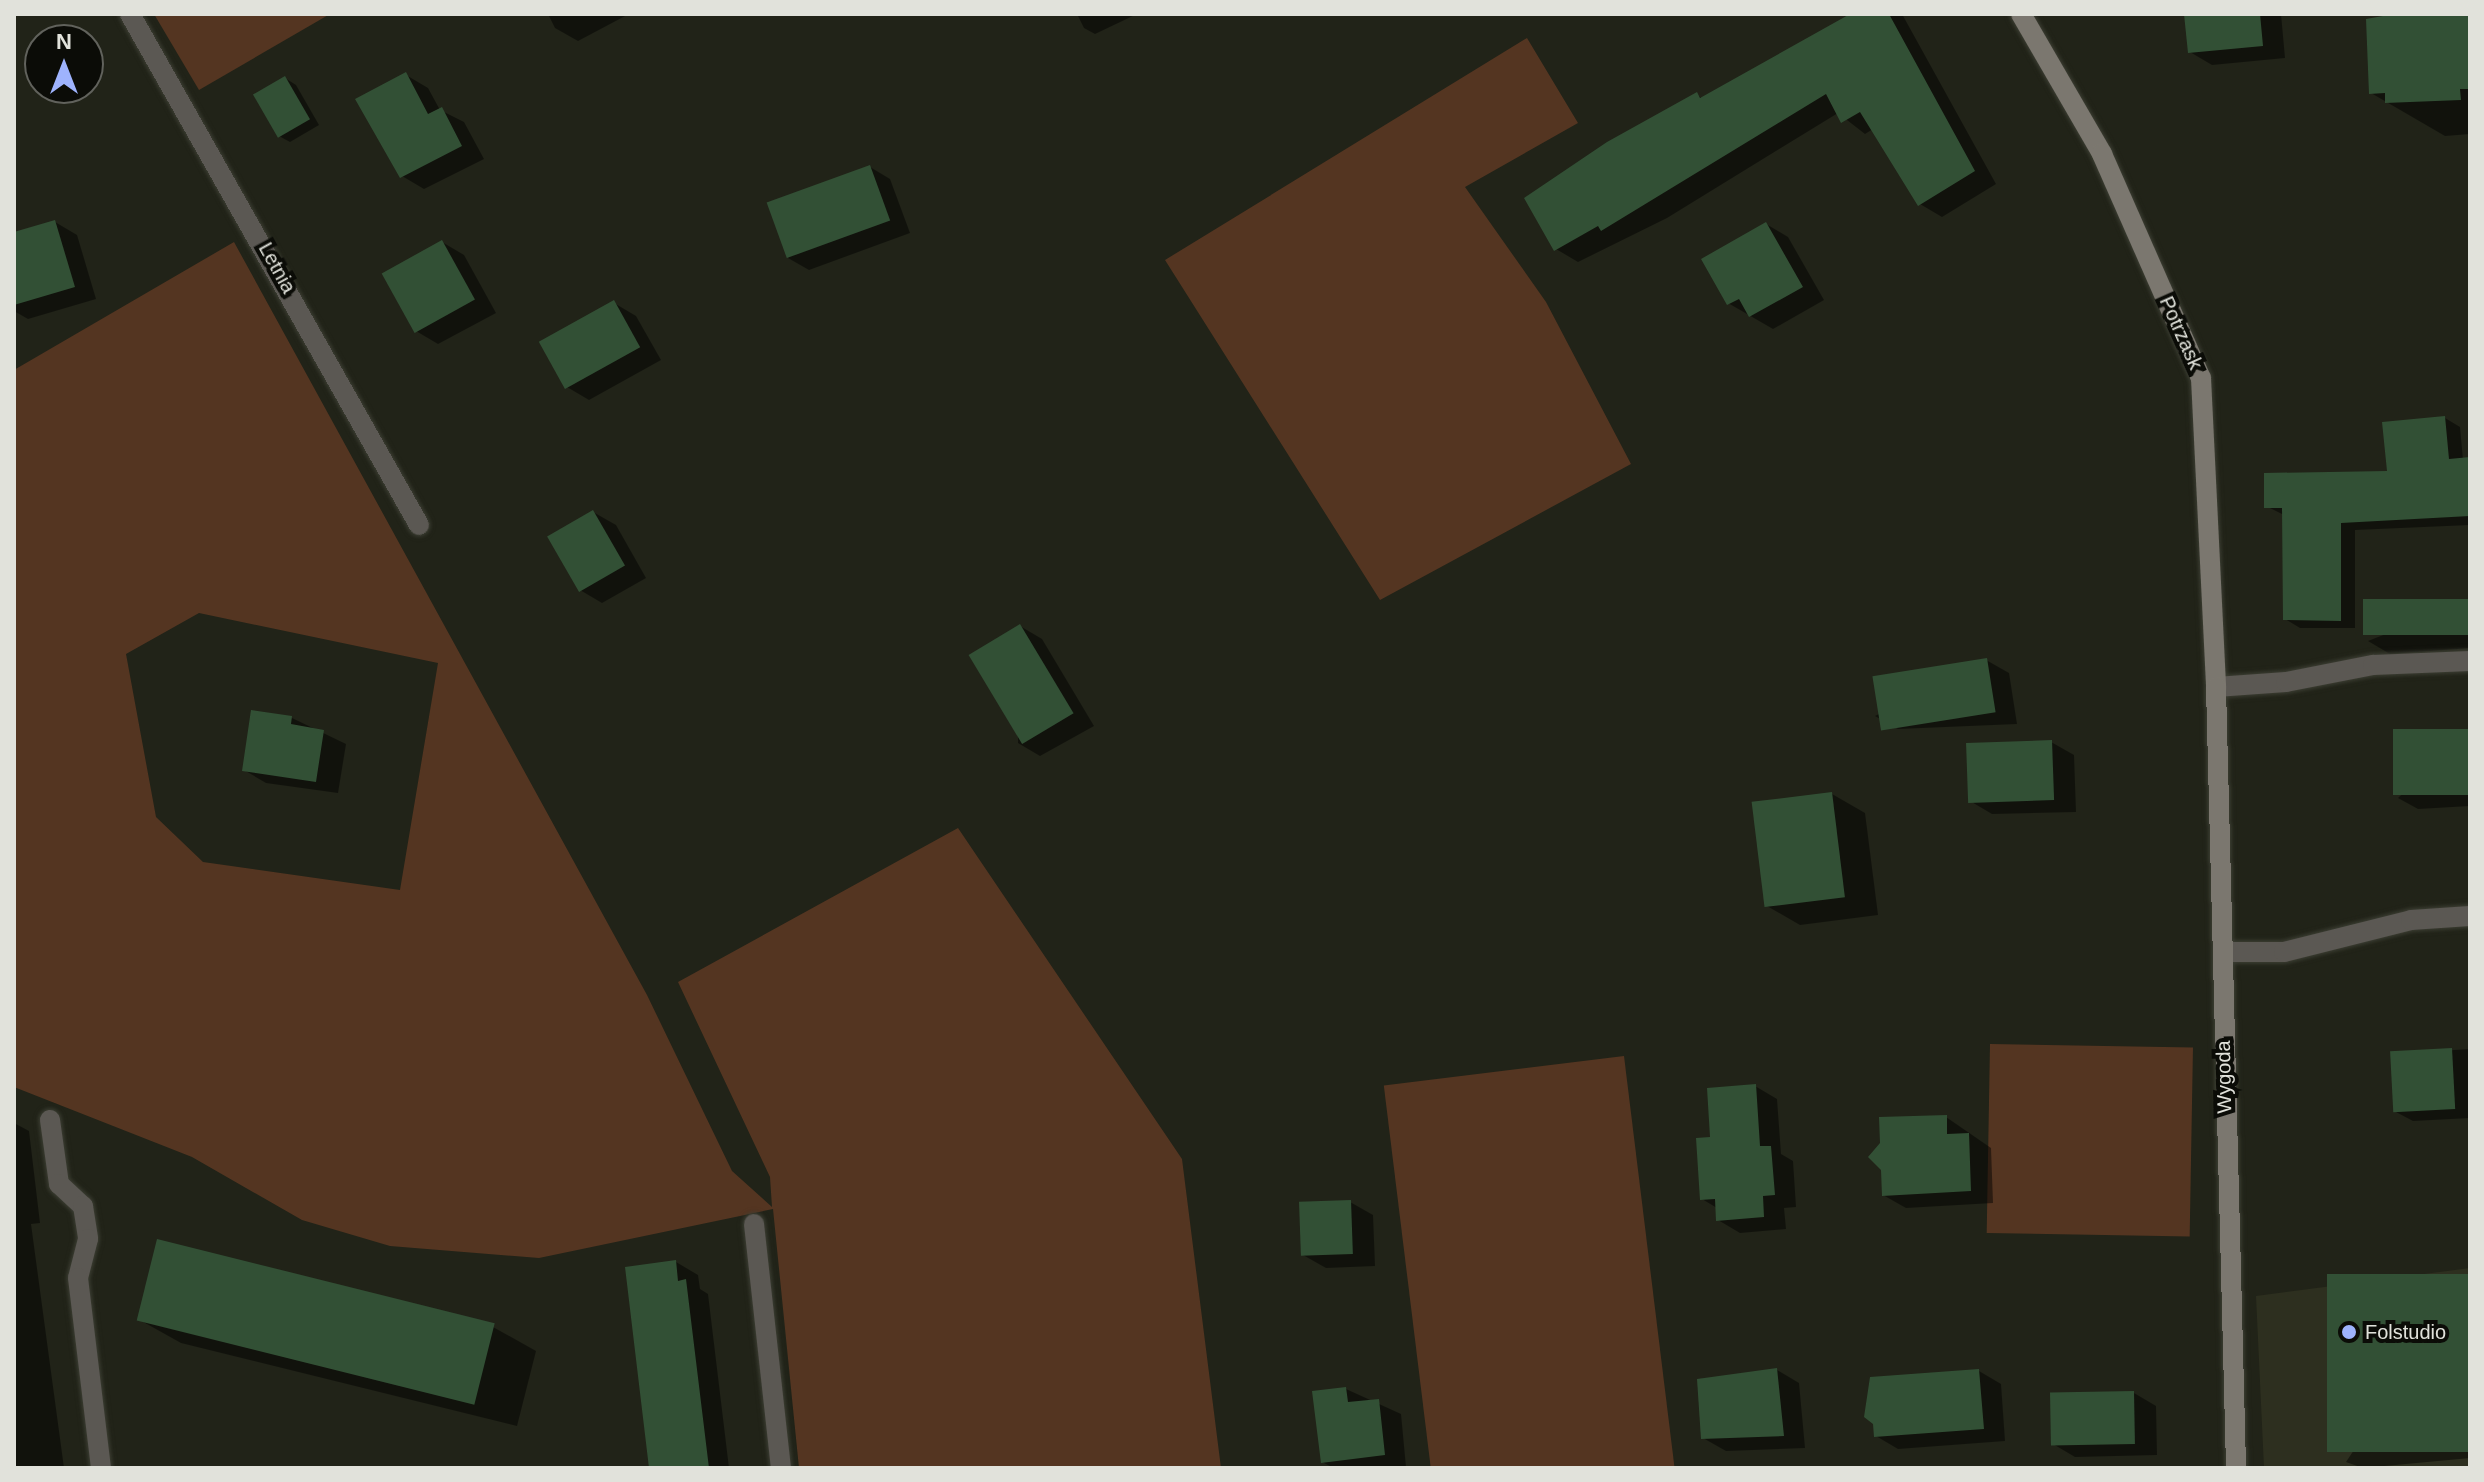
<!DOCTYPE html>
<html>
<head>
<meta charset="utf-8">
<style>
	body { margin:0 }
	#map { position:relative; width:2484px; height:1482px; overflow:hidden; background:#212318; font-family:Helvetica,sans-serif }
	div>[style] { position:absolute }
	.built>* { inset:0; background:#2d2f1f }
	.green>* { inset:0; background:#543521; transform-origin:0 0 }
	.shadow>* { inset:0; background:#0007 }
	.building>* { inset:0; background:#325035; transform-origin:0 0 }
	.roads { filter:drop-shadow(0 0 2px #3c3e33) drop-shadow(0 0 2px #3c3e33) }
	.lane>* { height:20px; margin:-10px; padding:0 10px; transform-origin:10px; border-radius:10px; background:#5b5853 }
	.street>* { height:20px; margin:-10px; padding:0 10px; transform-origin:10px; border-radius:10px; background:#5b5853 }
	.secondary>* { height:20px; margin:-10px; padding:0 10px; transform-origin:10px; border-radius:10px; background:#7b776f }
	.dots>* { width:22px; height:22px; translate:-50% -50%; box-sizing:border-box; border:4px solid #0b0c07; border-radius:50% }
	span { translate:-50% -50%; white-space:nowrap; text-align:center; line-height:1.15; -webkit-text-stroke:8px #0b0c07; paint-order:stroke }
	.street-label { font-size:20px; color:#e1e2db }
	.poi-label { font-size:20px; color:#e1e2db }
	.left { translate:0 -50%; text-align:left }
	.frame { position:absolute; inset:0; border:16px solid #e1e2db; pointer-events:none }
	.north { position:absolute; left:24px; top:24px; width:80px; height:80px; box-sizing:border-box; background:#0b0c07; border:2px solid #61625c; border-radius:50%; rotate:0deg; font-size:22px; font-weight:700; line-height:32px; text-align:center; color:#e1e2db }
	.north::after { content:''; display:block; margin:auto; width:28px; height:36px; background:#9eb3fd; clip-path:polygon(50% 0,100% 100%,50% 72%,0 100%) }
</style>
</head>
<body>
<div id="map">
	<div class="built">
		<div style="clip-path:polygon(2470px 1268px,2470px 1468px,2264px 1468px,2256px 1296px)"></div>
	</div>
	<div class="green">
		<div style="clip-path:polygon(154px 14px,330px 14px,199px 90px)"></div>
		<div style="clip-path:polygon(1527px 38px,1578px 123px,1465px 187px,1546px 302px,1631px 464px,1380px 600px,1165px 260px)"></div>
		<div style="clip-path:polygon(evenodd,234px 242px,647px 995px,732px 1171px,772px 1207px,770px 1177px,678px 982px,958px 828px,1182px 1159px,1221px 1468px,799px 1468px,773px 1209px,539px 1258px,390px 1246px,302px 1220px,192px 1157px,14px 1087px,14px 370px,234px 242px,199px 613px,438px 663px,400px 890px,203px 862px,156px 817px,126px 654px,199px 613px)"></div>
		<div style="left:1990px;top:1044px;width:203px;height:189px;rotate:1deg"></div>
		<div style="left:1624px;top:1056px;width:415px;height:242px;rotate:83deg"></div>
	</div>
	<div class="shadow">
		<div style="clip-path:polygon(548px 14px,626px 14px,627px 15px,578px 41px,555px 28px)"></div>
		<div style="clip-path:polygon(1077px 14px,1137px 14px,1095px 34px,1084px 28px)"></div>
		<div style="clip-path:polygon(1855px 14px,1902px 14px,1996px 184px,1942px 217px,1920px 204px,1873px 129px,1865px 134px,1838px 113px,1667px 218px,1578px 262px,1556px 249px,1697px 95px,1703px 99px)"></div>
		<div style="clip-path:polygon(2186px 14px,2281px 14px,2285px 58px,2212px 65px,2190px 52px)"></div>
		<div style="clip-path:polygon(2396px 14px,2470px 16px,2470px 134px,2445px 136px,2371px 93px)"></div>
		<div style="clip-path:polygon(406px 75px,428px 88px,440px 110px,464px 122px,484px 159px,424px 189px,402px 176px)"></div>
		<div style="clip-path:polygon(285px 78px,296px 85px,319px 125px,290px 142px,279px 136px)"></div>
		<div style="clip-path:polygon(870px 167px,890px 179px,910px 233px,809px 270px,788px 258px)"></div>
		<div style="clip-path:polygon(55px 222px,77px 235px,96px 299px,28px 319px,14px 311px,14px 234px)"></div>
		<div style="clip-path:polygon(1766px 224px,1788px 237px,1824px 300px,1773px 329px,1728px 303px)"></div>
		<div style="clip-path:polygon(442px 242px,464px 255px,496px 313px,438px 344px,416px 331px)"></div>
		<div style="clip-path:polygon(614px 303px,636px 316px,661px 360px,589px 400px,567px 387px)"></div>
		<div style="clip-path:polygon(2445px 418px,2460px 427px,2463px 460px,2470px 459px,2470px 525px,2355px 530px,2355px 628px,2300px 628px,2285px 619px,2284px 515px,2266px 506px,2389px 473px)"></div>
		<div style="clip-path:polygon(593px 512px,616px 525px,646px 578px,602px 603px,580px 590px)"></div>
		<div style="clip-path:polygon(2470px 601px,2470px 648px,2390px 654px,2368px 641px)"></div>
		<div style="clip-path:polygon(1020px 626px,1042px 639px,1094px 726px,1040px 756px,1018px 743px)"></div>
		<div style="clip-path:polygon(1986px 660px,2009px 673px,2017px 724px,1898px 729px,1875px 716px)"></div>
		<div style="clip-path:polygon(292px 718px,346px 744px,338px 793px,266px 783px,244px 770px)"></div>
		<div style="clip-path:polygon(2470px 731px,2470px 806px,2418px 809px,2398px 798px)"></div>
		<div style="clip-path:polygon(2051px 742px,2074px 755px,2076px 812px,1992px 814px,1970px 801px)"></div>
		<div style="clip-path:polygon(1832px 794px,1865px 813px,1878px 915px,1800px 925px,1767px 906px)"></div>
		<div style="clip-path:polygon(2470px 1049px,2470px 1118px,2413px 1121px,2396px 1112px,2392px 1054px)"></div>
		<div style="clip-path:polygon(1755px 1086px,1777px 1099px,1781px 1154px,1793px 1161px,1796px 1207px,1784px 1208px,1786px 1229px,1740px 1233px,1718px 1220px,1717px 1208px,1702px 1199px)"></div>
		<div style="clip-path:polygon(1946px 1117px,1991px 1148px,1993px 1203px,1906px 1208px,1883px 1195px)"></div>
		<div style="clip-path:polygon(14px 1123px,29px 1131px,40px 1223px,31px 1224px,64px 1468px,14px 1468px)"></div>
		<div style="clip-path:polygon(1350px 1202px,1373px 1215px,1375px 1266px,1326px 1268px,1303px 1255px)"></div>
		<div style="clip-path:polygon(676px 1262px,698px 1275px,700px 1289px,708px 1294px,729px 1468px,651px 1468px)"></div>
		<div style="clip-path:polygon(2470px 1276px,2470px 1458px,2363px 1468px,2346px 1462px)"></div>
		<div style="clip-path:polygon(138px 1319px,493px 1327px,536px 1351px,517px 1426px,181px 1343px)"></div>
		<div style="clip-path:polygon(1777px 1370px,1799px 1383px,1805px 1448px,1726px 1451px,1703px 1438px)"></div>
		<div style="clip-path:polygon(1979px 1371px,2001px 1384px,2005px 1441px,1898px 1449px,1876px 1436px)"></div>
		<div style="clip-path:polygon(1346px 1389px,1401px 1414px,1406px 1467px,1334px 1468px,1322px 1462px)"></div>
		<div style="clip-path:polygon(2134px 1393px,2156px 1406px,2157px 1455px,2075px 1457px,2053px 1444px)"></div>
	</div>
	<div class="building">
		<div style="clip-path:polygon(1850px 14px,1889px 14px,1975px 171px,1918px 206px,1860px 112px,1841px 123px,1826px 94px,1601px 231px,1598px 226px,1554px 251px,1524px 198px,1607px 142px,1697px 92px,1700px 98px)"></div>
		<div style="clip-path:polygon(2184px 14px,2260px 14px,2263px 46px,2188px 53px)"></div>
		<div style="clip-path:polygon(2394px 14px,2470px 14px,2470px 89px,2460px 89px,2461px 100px,2385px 103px,2385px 93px,2369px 94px,2366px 19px)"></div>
		<div style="clip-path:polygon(406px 72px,428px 114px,442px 107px,462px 146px,400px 178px,355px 99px)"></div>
		<div style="left:285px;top:76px;width:50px;height:37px;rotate:60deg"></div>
		<div style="left:870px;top:165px;width:59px;height:110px;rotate:70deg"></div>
		<div style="clip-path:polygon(55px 220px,75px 287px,14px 305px,14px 232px)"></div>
		<div style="clip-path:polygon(1766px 222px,1803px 287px,1749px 317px,1739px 299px,1727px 305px,1701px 259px)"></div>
		<div style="left:442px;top:240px;width:68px;height:69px;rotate:61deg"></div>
		<div style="left:614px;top:300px;width:54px;height:86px;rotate:61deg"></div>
		<div style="clip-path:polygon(2445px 416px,2449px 459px,2470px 457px,2470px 516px,2341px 523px,2341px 621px,2283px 620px,2282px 508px,2264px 508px,2264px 473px,2387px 471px,2382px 422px)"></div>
		<div style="left:593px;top:510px;width:64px;height:53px;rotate:60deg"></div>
		<div style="left:2470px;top:599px;width:36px;height:107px;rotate:90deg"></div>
		<div style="left:1020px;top:624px;width:104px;height:60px;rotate:59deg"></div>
		<div style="left:1987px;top:658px;width:55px;height:116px;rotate:81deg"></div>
		<div style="clip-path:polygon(251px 710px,292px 716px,291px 724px,324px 730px,316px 782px,242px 771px)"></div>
		<div style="left:2470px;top:729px;width:66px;height:77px;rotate:90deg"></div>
		<div style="left:2052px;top:740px;width:60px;height:86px;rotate:88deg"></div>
		<div style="left:1832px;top:792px;width:106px;height:81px;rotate:83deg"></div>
		<div style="left:2452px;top:1048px;width:61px;height:62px;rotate:87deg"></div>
		<div style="clip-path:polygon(1756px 1084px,1760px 1146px,1771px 1146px,1775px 1195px,1763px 1196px,1764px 1217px,1716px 1221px,1715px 1199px,1700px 1200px,1696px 1138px,1710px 1137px,1707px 1088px)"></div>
		<div style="clip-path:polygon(1947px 1115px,1947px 1134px,1969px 1133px,1971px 1191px,1882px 1196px,1881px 1170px,1868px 1157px,1880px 1143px,1879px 1117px)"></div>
		<div style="left:1351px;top:1200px;width:54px;height:52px;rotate:88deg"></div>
		<div style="left:157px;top:1239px;width:348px;height:84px;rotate:14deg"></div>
		<div style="clip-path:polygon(676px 1260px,678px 1281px,686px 1279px,709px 1468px,649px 1468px,625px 1267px)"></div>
		<div style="left:2470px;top:1274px;width:178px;height:143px;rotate:90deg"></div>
		<div style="clip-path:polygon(1777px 1368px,1784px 1436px,1701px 1439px,1697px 1379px)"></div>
		<div style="clip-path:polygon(1979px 1369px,1984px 1429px,1874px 1437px,1873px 1424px,1864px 1417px,1870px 1377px)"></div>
		<div style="clip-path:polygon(1346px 1387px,1348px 1402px,1379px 1399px,1385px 1455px,1321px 1463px,1312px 1391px)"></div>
		<div style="left:2134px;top:1391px;width:53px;height:84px;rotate:89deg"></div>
	</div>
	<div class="roads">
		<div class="lane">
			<div style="left:2225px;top:952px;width:59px"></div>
			<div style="left:2284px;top:952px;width:131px;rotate:-14.1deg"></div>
			<div style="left:2411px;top:920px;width:59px;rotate:-3.9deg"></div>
			<div style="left:50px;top:1120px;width:65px;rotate:82deg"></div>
			<div style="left:59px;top:1184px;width:33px;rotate:43deg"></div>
			<div style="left:83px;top:1206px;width:33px;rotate:81deg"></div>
			<div style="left:88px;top:1239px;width:40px;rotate:104.4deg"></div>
			<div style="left:78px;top:1278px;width:191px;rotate:83.1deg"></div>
			<div style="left:754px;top:1224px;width:245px;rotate:83.7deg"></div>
		</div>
		<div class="street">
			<div style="left:130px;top:14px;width:587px;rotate:60.51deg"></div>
			<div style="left:2216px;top:687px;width:70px;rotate:-4.1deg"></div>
			<div style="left:2286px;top:682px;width:89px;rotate:-11.1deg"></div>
			<div style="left:2373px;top:665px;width:97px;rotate:-2.4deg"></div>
		</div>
		<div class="secondary">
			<div style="left:2021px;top:14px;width:162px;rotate:59.9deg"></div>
			<div style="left:2102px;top:154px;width:245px;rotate:66.2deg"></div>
			<div style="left:2201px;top:378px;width:309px;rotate:87.2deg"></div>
			<div style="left:2216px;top:687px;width:781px;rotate:88.53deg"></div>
		</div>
	</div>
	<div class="dots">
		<div style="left:2349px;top:1332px;background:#9eb3fd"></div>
	</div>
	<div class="street-label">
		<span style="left:277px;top:268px;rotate:61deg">Letnia</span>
		<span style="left:2181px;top:333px;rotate:66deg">Potrzask</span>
		<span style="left:2224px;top:1077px;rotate:-91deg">Wygoda</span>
	</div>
	<div class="poi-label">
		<span class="left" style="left:2365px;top:1332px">Folstudio</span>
	</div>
	<div class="frame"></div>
	<div class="north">N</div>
</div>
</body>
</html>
